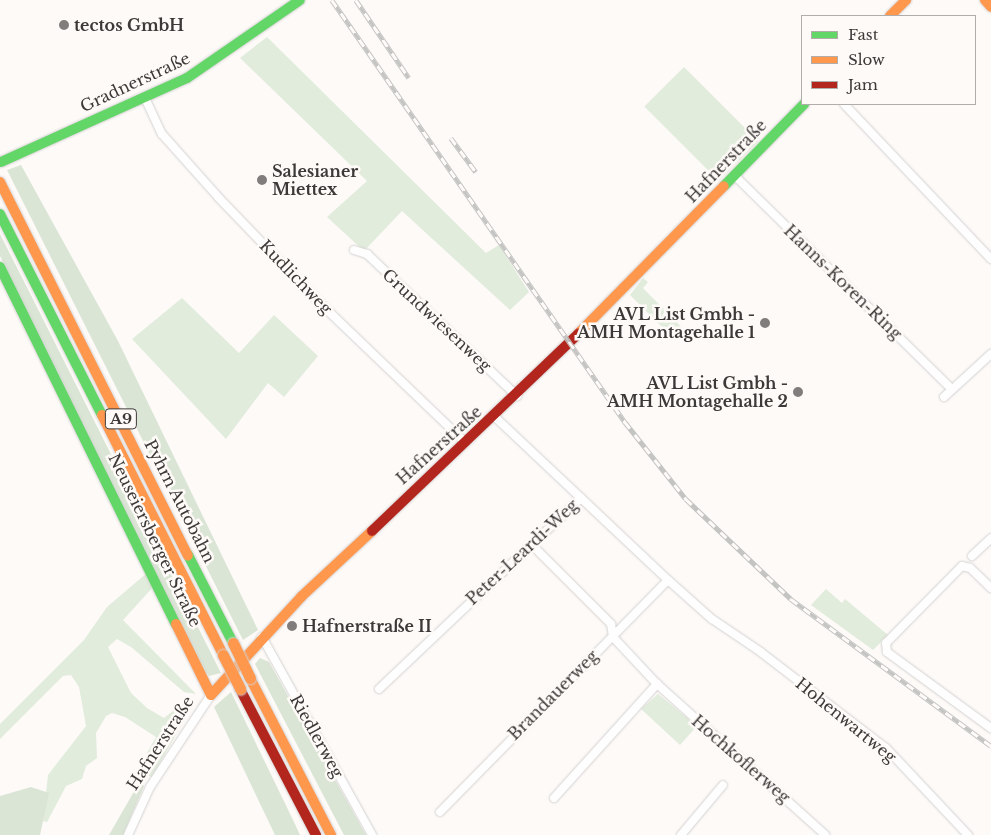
<!DOCTYPE html>
<html>
<head>
<meta charset="utf-8">
<style>
	body { margin:0 }
	#map { position:relative; width:991px; height:835px; overflow:hidden; background:#fdfaf8; font-family:"Libre Baskerville",serif }
	div>[style] { position:absolute }
	.green>* { inset:0; background:#e1ecdc; transform-origin:0 0 }
	.forest>* { inset:0; background:#dae5d5 }
	.roads { filter:drop-shadow(0 0 1px #d4d2d1) drop-shadow(0 0 1px #d4d2d1) }
	.street>* { height:8px; margin:-4px; padding:0 4px; transform-origin:4px; border-radius:4px; background:#fffefe }
	.fast>* { height:10px; margin:-5px; padding:0 5px; transform-origin:5px; border-radius:5px; background:#63d668 }
	.slow>* { height:10px; margin:-5px; padding:0 5px; transform-origin:5px; border-radius:5px; background:#ff974d }
	.jam>* { height:10px; margin:-5px; padding:0 5px; transform-origin:5px; border-radius:5px; background:#b3261e }
	.rail>* { height:4.5px; margin-top:-2.25px; transform-origin:0; background:repeating-linear-gradient(90deg,#fefaf7 0 8px,#c4c4c3 0 16px); box-sizing:border-box; border-block:1px solid #c4c4c3 }
	.bridges { filter:drop-shadow(0 0 1px #d4d2d1) drop-shadow(0 0 1px #d4d2d1) }
	.slow-bridge>* { height:11px; margin:-5.5px; padding:0 5.5px; transform-origin:5.5px; border-radius:5.5px; background:#ff974d }
	.dots>* { width:14px; height:14px; translate:-50% -50%; box-sizing:border-box; border:2px solid #fefaf7; border-radius:50% }
	span { translate:-50% -50%; white-space:nowrap; text-align:center; line-height:1.15; -webkit-text-stroke:5px #fefaf7; paint-order:stroke }
	.shield-label span { padding:1px 4px; background:#fefaf7; border:1px solid; border-radius:4px; -webkit-text-stroke-width:0 }
	.shield-label { font-size:15px; color:#3c3a39; font-weight:700 }
	.poi-label { font-size:16px; color:#3c3a39; font-weight:700 }
	.left { translate:0 -50%; text-align:left }
	.right { translate:-100% -50%; text-align:right }
	.street-label { font-size:16px; color:#3c3a39 }
	.legend { position:absolute; left:801px; top:15px; width:175px; height:90px; box-sizing:border-box; background:#fefaf7; border:1px solid #b0adab; margin:0; padding:6px 9px; list-style:none; font-size:15px; color:#3c3a39 }
	.legend li { display:flex; align-items:center; gap:10px; height:25px }
	.legend b { width:25px; border:1px solid #b0adab }
</style>
</head>
<body>
<div id="map">
	<div class="green">
		<div style="clip-path:polygon(267px 37px,486px 253px,499px 245px,529px 292px,510px 310px,402px 211px,364px 251px,327px 217px,367px 181px,240px 58px)"></div>
		<div style="left:684px;top:67px;width:105px;height:56px;rotate:45deg"></div>
		<div style="clip-path:polygon(643px 278px,648px 282px,643px 288px,689px 335px,673px 338px,630px 295px)"></div>
		<div style="clip-path:polygon(182px 298px,239px 353px,274px 315px,318px 356px,284px 397px,268px 383px,226px 439px,132px 339px)"></div>
		<div style="clip-path:polygon(148px 572px,155px 585px,123px 620px,196px 694px,184px 692px,131px 647px,117px 639px,108px 647px,131px 693px,147px 708px,164px 718px,179px 706px,191px 708px,152px 777px,137px 771px,156px 737px,125px 717px,112px 713px,106px 716px,96px 733px,97px 758px,86px 766px,82px 779px,66px 786px,47px 822px,43px 821px,48px 775px,86px 726px,79px 687px,71px 675px,63px 676px,0 739px,0 724px,84px 640px,107px 607px)"></div>
		<div style="clip-path:polygon(826px 589px,842px 603px,845px 599px,888px 635px,873px 650px,811px 605px)"></div>
		<div style="clip-path:polygon(658px 694px,697px 726px,680px 745px,641px 709px)"></div>
	</div>
	<div class="forest">
		<div style="clip-path:polygon(21px 165px,118px 341px,258px 630px,243px 640px,7px 170px)"></div>
		<div style="clip-path:polygon(0 234px,47px 327px,221px 673px,209px 676px,202px 668px,0 256px)"></div>
		<div style="clip-path:polygon(260px 658px,269px 662px,366px 835px,344px 835px,255px 664px)"></div>
		<div style="clip-path:polygon(231px 692px,294px 822px,300px 835px,275px 835px,214px 707px)"></div>
		<div style="clip-path:polygon(140px 781px,144px 786px,123px 835px,109px 835px)"></div>
		<div style="clip-path:polygon(31px 787px,49px 793px,40px 835px,0 835px,0 796px)"></div>
	</div>
	<div class="roads">
		<div class="street">
			<div style="left:145px;top:98px;width:40px;rotate:65deg"></div>
			<div style="left:162px;top:134px;width:86px;rotate:48.3deg"></div>
			<div style="left:219px;top:198px;width:150px;rotate:46.1deg"></div>
			<div style="left:323px;top:306px;width:197px;rotate:43.8deg"></div>
			<div style="left:844px;top:104px;width:214px;rotate:46.5deg"></div>
			<div style="left:734px;top:175px;width:305px;rotate:44.5deg"></div>
			<div style="left:354px;top:250px;width:14px;rotate:17deg"></div>
			<div style="left:367px;top:254px;width:207px;rotate:43.4deg"></div>
			<div style="left:944px;top:397px;width:64px;rotate:-42.5deg"></div>
			<div style="left:581px;top:498px;width:120px;rotate:43.3deg"></div>
			<div style="left:532px;top:545px;width:112px;rotate:45deg"></div>
			<div style="left:611px;top:624px;width:13px;rotate:81deg"></div>
			<div style="left:613px;top:637px;width:64px;rotate:46.9deg"></div>
			<div style="left:657px;top:684px;width:226px;rotate:41.9deg"></div>
			<div style="left:972px;top:556px;width:26px;rotate:-43deg"></div>
			<div style="left:991px;top:588px;width:29px;rotate:-136deg"></div>
			<div style="left:970px;top:568px;width:8px;rotate:-166deg"></div>
			<div style="left:962px;top:566px;width:108px;rotate:134.6deg"></div>
			<div style="left:886px;top:643px;width:9px;rotate:84deg"></div>
			<div style="left:887px;top:652px;width:129px;rotate:36.2deg"></div>
			<div style="left:262px;top:637px;width:227px;rotate:60.9deg"></div>
			<div style="left:762px;top:653px;width:156px;rotate:37.5deg"></div>
			<div style="left:886px;top:748px;width:120px;rotate:46.7deg"></div>
			<div style="left:379px;top:689px;width:278px;rotate:-43.4deg"></div>
			<div style="left:581px;top:498px;width:118px;rotate:-136.7deg"></div>
			<div style="left:554px;top:798px;width:154px;rotate:-47.9deg"></div>
			<div style="left:440px;top:812px;width:325px;rotate:-45.5deg"></div>
			<div style="left:668px;top:580px;width:59px;rotate:41.6deg"></div>
			<div style="left:712px;top:619px;width:59px;rotate:34deg"></div>
			<div style="left:128px;top:835px;width:53px;rotate:-65.4deg"></div>
			<div style="left:150px;top:787px;width:110px;rotate:-56.5deg"></div>
			<div style="left:681px;top:835px;width:65px;rotate:-50deg"></div>
		</div>
		<div class="fast">
			<div style="left:1px;top:162px;width:204px;rotate:-24.3deg"></div>
			<div style="left:187px;top:78px;width:137px;rotate:-34.6deg"></div>
			<div style="left:724px;top:186px;width:115px;rotate:-45.7deg"></div>
			<div style="left:0;top:214px;width:225px;rotate:63.1deg"></div>
			<div style="left:0;top:267px;width:398px;rotate:63.8deg"></div>
			<div style="left:188px;top:555px;width:99px;rotate:62.9deg"></div>
		</div>
		<div class="slow">
			<div style="left:985px;top:0;width:9px;rotate:49deg"></div>
			<div style="left:890px;top:16px;width:23px;rotate:-45deg"></div>
			<div style="left:0;top:182px;width:418px;rotate:63.3deg"></div>
			<div style="left:579px;top:333px;width:206px;rotate:-45.4deg"></div>
			<div style="left:102px;top:415px;width:269px;rotate:63.2deg"></div>
			<div style="left:176px;top:624px;width:79px;rotate:63.8deg"></div>
			<div style="left:211px;top:695px;width:134px;rotate:-47.4deg"></div>
			<div style="left:302px;top:596px;width:96px;rotate:-42.9deg"></div>
			<div style="left:250px;top:678px;width:177px;rotate:62.7deg"></div>
		</div>
		<div class="jam">
			<div style="left:372px;top:531px;width:286px;rotate:-43.7deg"></div>
			<div style="left:240px;top:689px;width:165px;rotate:62.5deg"></div>
		</div>
	</div>
	<div class="rail">
		<div style="left:332px;top:0;width:514px;rotate:55.23deg"></div>
		<div style="left:625px;top:422px;width:98px;rotate:51.6deg"></div>
		<div style="left:686px;top:499px;width:145px;rotate:43.6deg"></div>
		<div style="left:791px;top:599px;width:248px;rotate:36.3deg"></div>
		<div style="left:356px;top:0;width:94px;rotate:55.8deg"></div>
		<div style="left:451px;top:138px;width:42px;rotate:53.7deg"></div>
	</div>
	<div class="bridges">
		<div class="slow-bridge">
			<div style="left:233px;top:643px;width:39px;rotate:64deg"></div>
			<div style="left:223px;top:655px;width:38px;rotate:63deg"></div>
		</div>
	</div>
	<div class="dots">
		<div style="left:64px;top:25px;background:#807d7c"></div>
		<div style="left:262px;top:180px;background:#807d7c"></div>
		<div style="left:765px;top:323px;background:#807d7c"></div>
		<div style="left:798px;top:392px;background:#807d7c"></div>
		<div style="left:292px;top:626px;background:#807d7c"></div>
	</div>
	<div class="shield-label">
		<span style="left:121px;top:419px">A9</span>
	</div>
	<div class="poi-label">
		<span class="left" style="left:74px;top:25px">tectos GmbH</span>
		<span class="left" style="left:272px;top:180px">Salesianer<br>Miettex</span>
		<span class="right" style="left:755px;top:323px">AVL List Gmbh -<br>AMH Montagehalle 1</span>
		<span class="right" style="left:788px;top:392px">AVL List Gmbh -<br>AMH Montagehalle 2</span>
		<span class="left" style="left:302px;top:626px">Hafnerstraße II</span>
	</div>
	<div class="street-label">
		<span style="left:135px;top:82px;rotate:-25deg">Gradnerstraße</span>
		<span style="left:726px;top:161px;rotate:-46deg">Hafnerstraße</span>
		<span style="left:296px;top:277px;rotate:46deg">Kudlichweg</span>
		<span style="left:843px;top:282px;rotate:44deg">Hanns-Koren-Ring</span>
		<span style="left:437px;top:320px;rotate:43deg">Grundwiesenweg</span>
		<span style="left:439px;top:445px;rotate:-42deg">Hafnerstraße</span>
		<span style="left:180px;top:501px;rotate:63deg">Pyhrn Autobahn</span>
		<span style="left:155px;top:540px;rotate:64deg">Neuseiersberger Straße</span>
		<span style="left:522px;top:552px;rotate:-43deg">Peter-Leardi-Weg</span>
		<span style="left:553px;top:695px;rotate:-45deg">Brandauerweg</span>
		<span style="left:846px;top:720px;rotate:39deg">Hohenwartweg</span>
		<span style="left:317px;top:736px;rotate:61deg">Riedlerweg</span>
		<span style="left:160px;top:743px;rotate:-57deg">Hafnerstraße</span>
		<span style="left:741px;top:759px;rotate:41deg">Hochkoflerweg</span>
	</div>
	<ul class="legend">
	<li><b style="height:6px;background:#63d668"></b>Fast</li>
	<li><b style="height:6px;background:#ff974d"></b>Slow</li>
	<li><b style="height:6px;background:#b3261e"></b>Jam</li>
	</ul>
</div>
</body>
</html>
